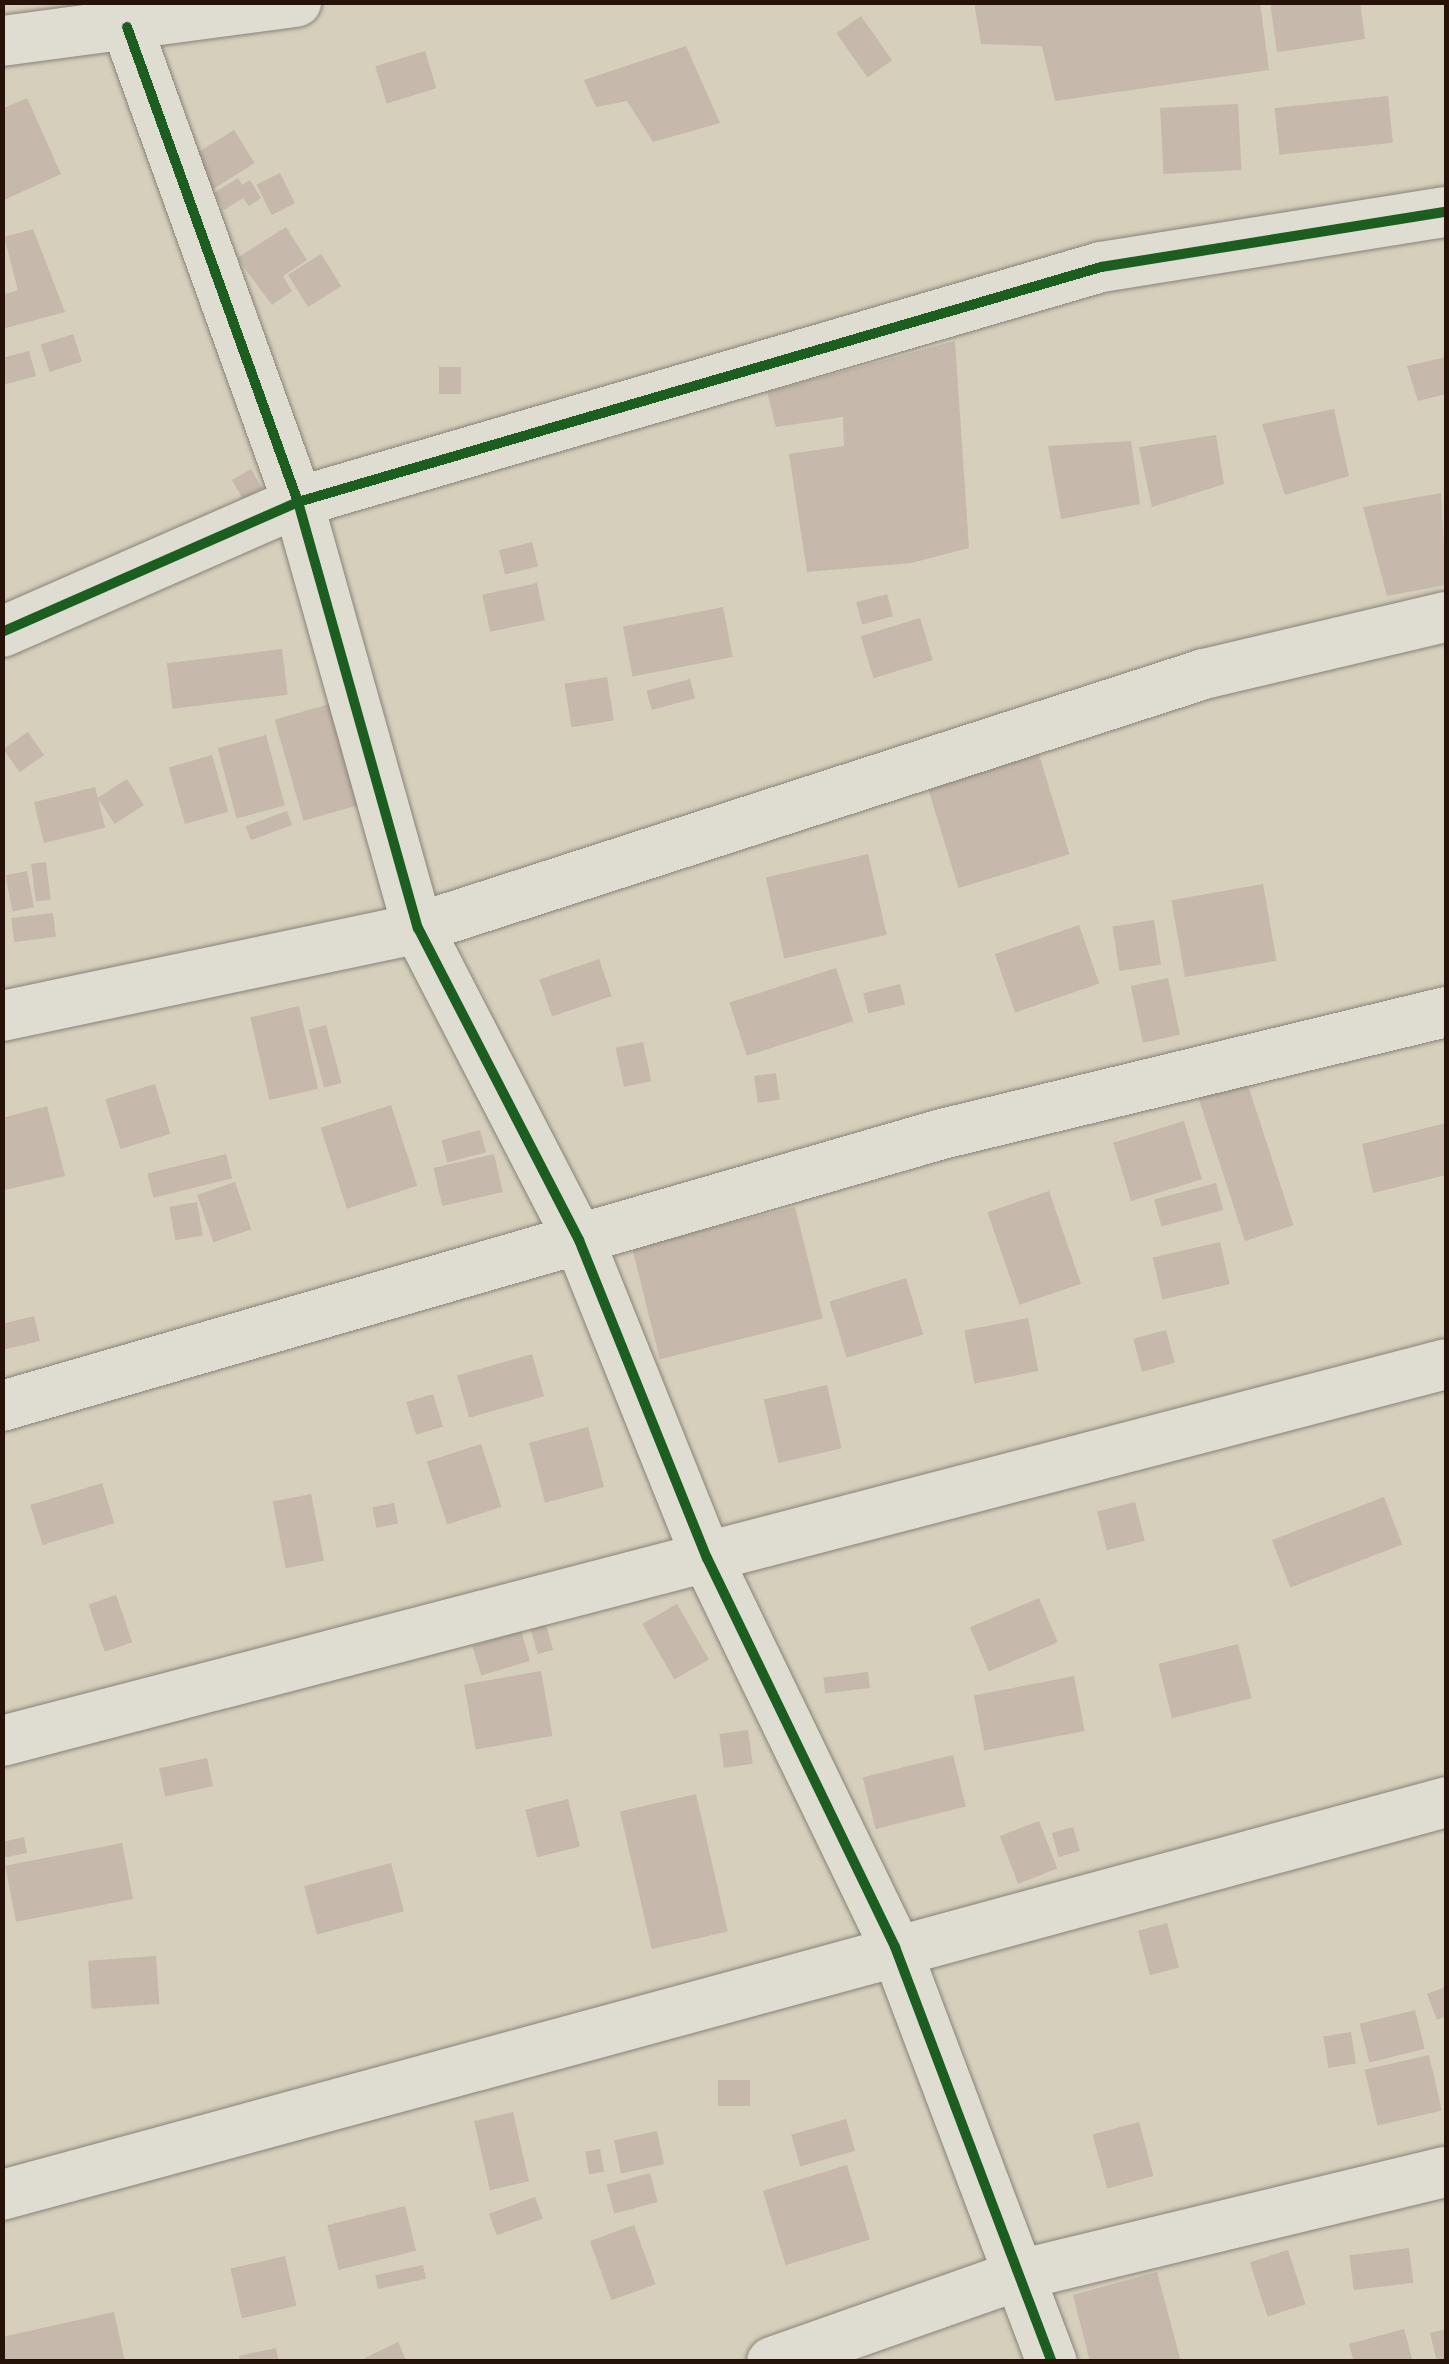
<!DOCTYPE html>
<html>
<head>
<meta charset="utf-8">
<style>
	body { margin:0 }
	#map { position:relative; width:1449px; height:2364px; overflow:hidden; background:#d6cfbc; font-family:"Old Standard TT",serif }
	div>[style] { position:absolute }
	.building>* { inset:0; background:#c6b8ab; transform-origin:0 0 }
	.roads { filter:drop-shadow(0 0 2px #888277) drop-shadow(0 0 2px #888277) }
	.minor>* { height:50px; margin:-25px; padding:0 25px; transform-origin:25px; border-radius:25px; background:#dfdcd2 }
	.cycleway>* { height:10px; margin:-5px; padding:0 5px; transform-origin:5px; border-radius:5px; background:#1b5e20 }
	span { translate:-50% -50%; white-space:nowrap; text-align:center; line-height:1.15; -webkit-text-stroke:8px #ebe3cc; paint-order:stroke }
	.frame { position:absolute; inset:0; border:5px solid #261209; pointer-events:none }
</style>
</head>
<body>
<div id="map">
	<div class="building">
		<div style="clip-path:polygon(974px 2px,1260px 2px,1269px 70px,1055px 101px,1042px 46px,981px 44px)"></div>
		<div style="clip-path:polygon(1270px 2px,1360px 2px,1365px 39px,1277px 52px)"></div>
		<div style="left:861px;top:16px;width:54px;height:30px;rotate:55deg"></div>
		<div style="clip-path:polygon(686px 46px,720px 123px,653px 142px,627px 101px,596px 107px,584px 80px)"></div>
		<div style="left:425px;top:51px;width:39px;height:52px;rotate:73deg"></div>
		<div style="left:1388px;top:96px;width:47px;height:114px;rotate:84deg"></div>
		<div style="clip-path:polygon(27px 98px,61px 174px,2px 201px,2px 109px)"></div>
		<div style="left:1238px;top:104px;width:66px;height:78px;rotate:87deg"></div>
		<div style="left:234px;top:130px;width:39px;height:52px;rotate:58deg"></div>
		<div style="left:280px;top:173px;width:34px;height:26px;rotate:64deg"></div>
		<div style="clip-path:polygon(238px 178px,242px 185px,250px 180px,261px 198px,249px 206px,243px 198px,224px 210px,214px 193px)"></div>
		<div style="clip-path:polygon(286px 227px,307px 260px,283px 276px,292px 291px,272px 305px,237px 258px)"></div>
		<div style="clip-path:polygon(33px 229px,65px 312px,2px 329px,2px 295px,18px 290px,4px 237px)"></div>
		<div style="left:321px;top:254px;width:38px;height:39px;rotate:58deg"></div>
		<div style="left:73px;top:334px;width:29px;height:34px;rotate:72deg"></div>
		<div style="clip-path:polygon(955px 341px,969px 548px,911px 563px,807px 572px,789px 454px,844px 446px,843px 417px,776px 427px,767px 392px)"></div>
		<div style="clip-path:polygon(29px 351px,36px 376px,3px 385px,2px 358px)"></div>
		<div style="clip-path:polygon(1446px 357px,1446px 394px,1418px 401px,1407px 366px)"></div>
		<div style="left:439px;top:367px;width:22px;height:27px"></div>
		<div style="clip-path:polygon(1334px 409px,1349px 476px,1285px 495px,1262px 424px)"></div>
		<div style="clip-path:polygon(1216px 435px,1224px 484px,1152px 507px,1139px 447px)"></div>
		<div style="clip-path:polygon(1131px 441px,1140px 504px,1061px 519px,1048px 446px)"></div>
		<div style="left:251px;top:469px;width:22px;height:22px;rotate:60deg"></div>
		<div style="clip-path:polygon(1441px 493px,1446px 585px,1387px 596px,1363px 507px)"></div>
		<div style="left:532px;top:542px;width:25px;height:34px;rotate:76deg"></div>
		<div style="left:537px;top:583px;width:38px;height:56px;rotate:78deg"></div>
		<div style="left:887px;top:594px;width:23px;height:32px;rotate:75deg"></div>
		<div style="left:723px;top:607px;width:51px;height:102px;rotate:79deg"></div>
		<div style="left:920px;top:618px;width:44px;height:62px;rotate:73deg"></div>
		<div style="left:282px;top:649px;width:46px;height:116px;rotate:83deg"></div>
		<div style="left:607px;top:677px;width:44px;height:43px;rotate:81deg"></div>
		<div style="left:690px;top:679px;width:20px;height:45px;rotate:75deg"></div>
		<div style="left:340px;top:701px;width:105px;height:68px;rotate:74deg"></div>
		<div style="left:28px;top:732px;width:28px;height:30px;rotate:55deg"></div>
		<div style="left:266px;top:735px;width:73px;height:50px;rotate:75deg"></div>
		<div style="left:1037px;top:748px;width:111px;height:116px;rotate:73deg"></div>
		<div style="left:212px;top:755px;width:59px;height:45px;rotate:74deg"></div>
		<div style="left:127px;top:779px;width:31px;height:35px;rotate:57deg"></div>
		<div style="left:95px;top:787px;width:42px;height:63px;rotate:76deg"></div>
		<div style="left:287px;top:811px;width:15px;height:44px;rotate:70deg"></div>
		<div style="left:868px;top:854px;width:83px;height:105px;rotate:77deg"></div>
		<div style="left:46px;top:862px;width:38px;height:15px;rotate:83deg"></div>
		<div style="left:27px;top:871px;width:37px;height:22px;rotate:79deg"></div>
		<div style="left:1263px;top:884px;width:78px;height:93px;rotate:80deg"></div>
		<div style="left:53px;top:913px;width:24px;height:42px;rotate:83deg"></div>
		<div style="left:1154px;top:920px;width:45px;height:42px;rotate:81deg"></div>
		<div style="left:1079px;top:925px;width:62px;height:89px;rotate:71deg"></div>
		<div style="left:599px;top:959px;width:39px;height:63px;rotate:71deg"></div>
		<div style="left:836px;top:968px;width:56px;height:112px;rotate:72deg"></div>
		<div style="left:1168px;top:978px;width:58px;height:38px;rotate:78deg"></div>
		<div style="left:900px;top:984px;width:21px;height:38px;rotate:76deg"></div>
		<div style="left:299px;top:1006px;width:85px;height:50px;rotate:77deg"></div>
		<div style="left:326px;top:1025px;width:60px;height:18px;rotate:75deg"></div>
		<div style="left:643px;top:1042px;width:40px;height:28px;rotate:78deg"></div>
		<div style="left:776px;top:1073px;width:27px;height:22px;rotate:82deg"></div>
		<div style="left:1244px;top:1073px;width:160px;height:51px;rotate:72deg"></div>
		<div style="left:155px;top:1084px;width:52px;height:52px;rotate:73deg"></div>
		<div style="left:391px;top:1105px;width:85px;height:74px;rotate:72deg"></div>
		<div style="clip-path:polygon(47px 1106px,65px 1176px,5px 1190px,2px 1118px)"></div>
		<div style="left:1184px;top:1121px;width:61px;height:74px;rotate:73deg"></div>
		<div style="clip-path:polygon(1446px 1123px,1446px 1175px,1373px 1193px,1362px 1144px)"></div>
		<div style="left:480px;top:1130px;width:23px;height:40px;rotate:75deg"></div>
		<div style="left:226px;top:1154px;width:25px;height:81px;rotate:76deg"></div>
		<div style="left:494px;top:1154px;width:39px;height:62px;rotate:77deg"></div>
		<div style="left:235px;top:1182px;width:50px;height:40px;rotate:71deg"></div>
		<div style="left:1216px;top:1183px;width:28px;height:64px;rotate:75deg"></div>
		<div style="left:1049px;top:1191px;width:98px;height:65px;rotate:71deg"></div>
		<div style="left:197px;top:1202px;width:34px;height:28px;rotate:80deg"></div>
		<div style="left:795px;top:1207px;width:115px;height:168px;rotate:76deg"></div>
		<div style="left:1220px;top:1242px;width:43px;height:69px;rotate:77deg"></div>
		<div style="left:906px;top:1278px;width:59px;height:80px;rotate:73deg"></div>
		<div style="clip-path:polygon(34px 1316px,40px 1341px,2px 1350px,2px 1324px)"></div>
		<div style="left:1028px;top:1318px;width:54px;height:65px;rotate:79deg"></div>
		<div style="left:1166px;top:1330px;width:34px;height:34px;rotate:75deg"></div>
		<div style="left:532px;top:1354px;width:44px;height:78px;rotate:74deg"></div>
		<div style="left:827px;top:1385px;width:65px;height:65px;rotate:77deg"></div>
		<div style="left:433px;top:1394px;width:34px;height:28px;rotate:73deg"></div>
		<div style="left:588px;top:1427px;width:62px;height:61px;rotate:75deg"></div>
		<div style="left:481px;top:1444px;width:66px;height:57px;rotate:72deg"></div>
		<div style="left:102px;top:1483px;width:42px;height:75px;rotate:73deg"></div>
		<div style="left:311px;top:1494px;width:68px;height:39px;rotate:79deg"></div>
		<div style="left:1384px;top:1497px;width:51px;height:120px;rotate:69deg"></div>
		<div style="left:1135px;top:1502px;width:40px;height:39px;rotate:76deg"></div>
		<div style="left:394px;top:1503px;width:21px;height:22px;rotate:79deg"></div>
		<div style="left:116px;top:1595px;width:50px;height:29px;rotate:71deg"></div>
		<div style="left:1039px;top:1598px;width:48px;height:75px;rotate:67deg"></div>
		<div style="left:677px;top:1604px;width:64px;height:40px;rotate:60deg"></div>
		<div style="left:544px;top:1618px;width:33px;height:16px;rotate:74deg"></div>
		<div style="left:521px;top:1631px;width:31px;height:51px;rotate:73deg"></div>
		<div style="left:1238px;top:1644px;width:56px;height:82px;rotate:76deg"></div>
		<div style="left:541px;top:1671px;width:66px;height:78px;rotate:80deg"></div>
		<div style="left:868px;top:1672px;width:16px;height:45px;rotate:83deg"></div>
		<div style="left:1074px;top:1676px;width:56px;height:102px;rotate:79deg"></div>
		<div style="left:748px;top:1730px;width:34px;height:29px;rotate:82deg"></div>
		<div style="left:953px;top:1755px;width:53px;height:93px;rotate:76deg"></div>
		<div style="left:207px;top:1758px;width:29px;height:49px;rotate:78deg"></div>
		<div style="left:696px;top:1794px;width:141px;height:78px;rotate:77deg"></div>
		<div style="left:568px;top:1799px;width:49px;height:44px;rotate:76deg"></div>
		<div style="left:1039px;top:1821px;width:51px;height:42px;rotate:69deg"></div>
		<div style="left:1073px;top:1827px;width:25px;height:22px;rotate:74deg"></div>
		<div style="clip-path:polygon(24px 1837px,27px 1853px,2px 1858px,2px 1842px)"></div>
		<div style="left:122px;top:1843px;width:57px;height:119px;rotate:79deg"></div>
		<div style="left:391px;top:1863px;width:50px;height:90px;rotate:75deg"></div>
		<div style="left:1167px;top:1923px;width:46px;height:30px;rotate:75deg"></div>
		<div style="left:156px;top:1956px;width:48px;height:68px;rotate:86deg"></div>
		<div style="clip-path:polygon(1445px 1987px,1446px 2016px,1437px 2020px,1427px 1994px)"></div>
		<div style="left:1415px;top:2010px;width:40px;height:57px;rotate:76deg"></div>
		<div style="left:1351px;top:2032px;width:32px;height:28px;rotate:81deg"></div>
		<div style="left:1429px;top:2055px;width:57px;height:66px;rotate:77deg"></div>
		<div style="left:718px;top:2080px;width:32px;height:26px"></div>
		<div style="left:513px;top:2112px;width:71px;height:40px;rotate:77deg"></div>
		<div style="left:846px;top:2119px;width:33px;height:57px;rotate:74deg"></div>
		<div style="left:1139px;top:2122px;width:56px;height:48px;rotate:75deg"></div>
		<div style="left:657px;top:2131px;width:34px;height:44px;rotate:78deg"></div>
		<div style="left:600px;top:2149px;width:23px;height:15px;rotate:80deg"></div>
		<div style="left:847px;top:2165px;width:78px;height:88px;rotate:73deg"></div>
		<div style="left:650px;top:2173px;width:30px;height:45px;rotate:75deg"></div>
		<div style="left:535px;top:2197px;width:23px;height:49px;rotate:70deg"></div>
		<div style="left:405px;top:2206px;width:46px;height:80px;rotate:76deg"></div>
		<div style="left:634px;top:2225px;width:63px;height:47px;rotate:70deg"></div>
		<div style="left:1409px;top:2248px;width:35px;height:60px;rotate:83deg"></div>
		<div style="left:1288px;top:2250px;width:57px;height:40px;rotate:72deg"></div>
		<div style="left:285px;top:2256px;width:51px;height:56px;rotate:77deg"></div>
		<div style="left:423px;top:2265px;width:14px;height:49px;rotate:78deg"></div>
		<div style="clip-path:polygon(1157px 2272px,1181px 2362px,1090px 2362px,1073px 2295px)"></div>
		<div style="clip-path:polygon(114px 2312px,125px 2362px,2px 2362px,2px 2337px)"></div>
		<div style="clip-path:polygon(1404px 2329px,1413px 2362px,1354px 2362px,1349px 2344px)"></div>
		<div style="clip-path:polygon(1446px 2329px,1446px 2362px,1437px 2362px,1430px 2333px)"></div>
		<div style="clip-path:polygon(398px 2342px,407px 2362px,357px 2362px)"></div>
		<div style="clip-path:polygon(276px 2348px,279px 2362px,240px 2362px,239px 2356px)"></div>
	</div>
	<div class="roads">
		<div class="minor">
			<div style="left:127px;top:27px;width:505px;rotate:70.2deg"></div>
			<div style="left:298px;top:502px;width:443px;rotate:74.3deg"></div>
			<div style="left:418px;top:928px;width:351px;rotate:62.7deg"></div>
			<div style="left:579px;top:1240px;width:343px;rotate:68.1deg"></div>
			<div style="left:707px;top:1558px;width:432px;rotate:64.2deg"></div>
			<div style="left:895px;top:1947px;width:444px;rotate:69.3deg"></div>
			<div style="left:2px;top:41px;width:297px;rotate:-7.6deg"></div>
			<div style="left:2px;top:632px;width:323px;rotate:-23.7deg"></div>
			<div style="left:298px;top:502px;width:837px;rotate:-16.31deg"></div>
			<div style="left:1101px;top:267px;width:349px;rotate:-9.1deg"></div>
			<div style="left:2px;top:1016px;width:425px;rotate:-11.9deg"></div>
			<div style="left:418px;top:928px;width:826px;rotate:-17.91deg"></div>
			<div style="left:1204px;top:674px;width:249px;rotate:-13.3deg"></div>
			<div style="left:2px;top:1406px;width:979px;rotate:-16.14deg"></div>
			<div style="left:942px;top:1134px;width:519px;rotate:-13.61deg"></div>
			<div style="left:2px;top:1741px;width:1492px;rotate:-14.63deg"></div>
			<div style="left:2px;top:2195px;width:1497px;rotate:-15.22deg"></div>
			<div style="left:772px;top:2362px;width:262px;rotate:-19.4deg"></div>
			<div style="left:1019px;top:2275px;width:439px;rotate:-13.6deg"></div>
		</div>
	</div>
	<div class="cycleway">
		<div style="left:127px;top:27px;width:505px;rotate:70.2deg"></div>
		<div style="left:298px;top:502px;width:443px;rotate:74.3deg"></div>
		<div style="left:418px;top:928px;width:351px;rotate:62.7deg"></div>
		<div style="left:579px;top:1240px;width:343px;rotate:68.1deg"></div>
		<div style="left:707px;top:1558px;width:432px;rotate:64.2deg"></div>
		<div style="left:895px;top:1947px;width:444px;rotate:69.3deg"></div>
		<div style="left:2px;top:632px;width:323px;rotate:-23.7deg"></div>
		<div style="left:298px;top:502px;width:837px;rotate:-16.31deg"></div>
		<div style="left:1101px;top:267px;width:349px;rotate:-9.1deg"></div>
	</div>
	<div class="frame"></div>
</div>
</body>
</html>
